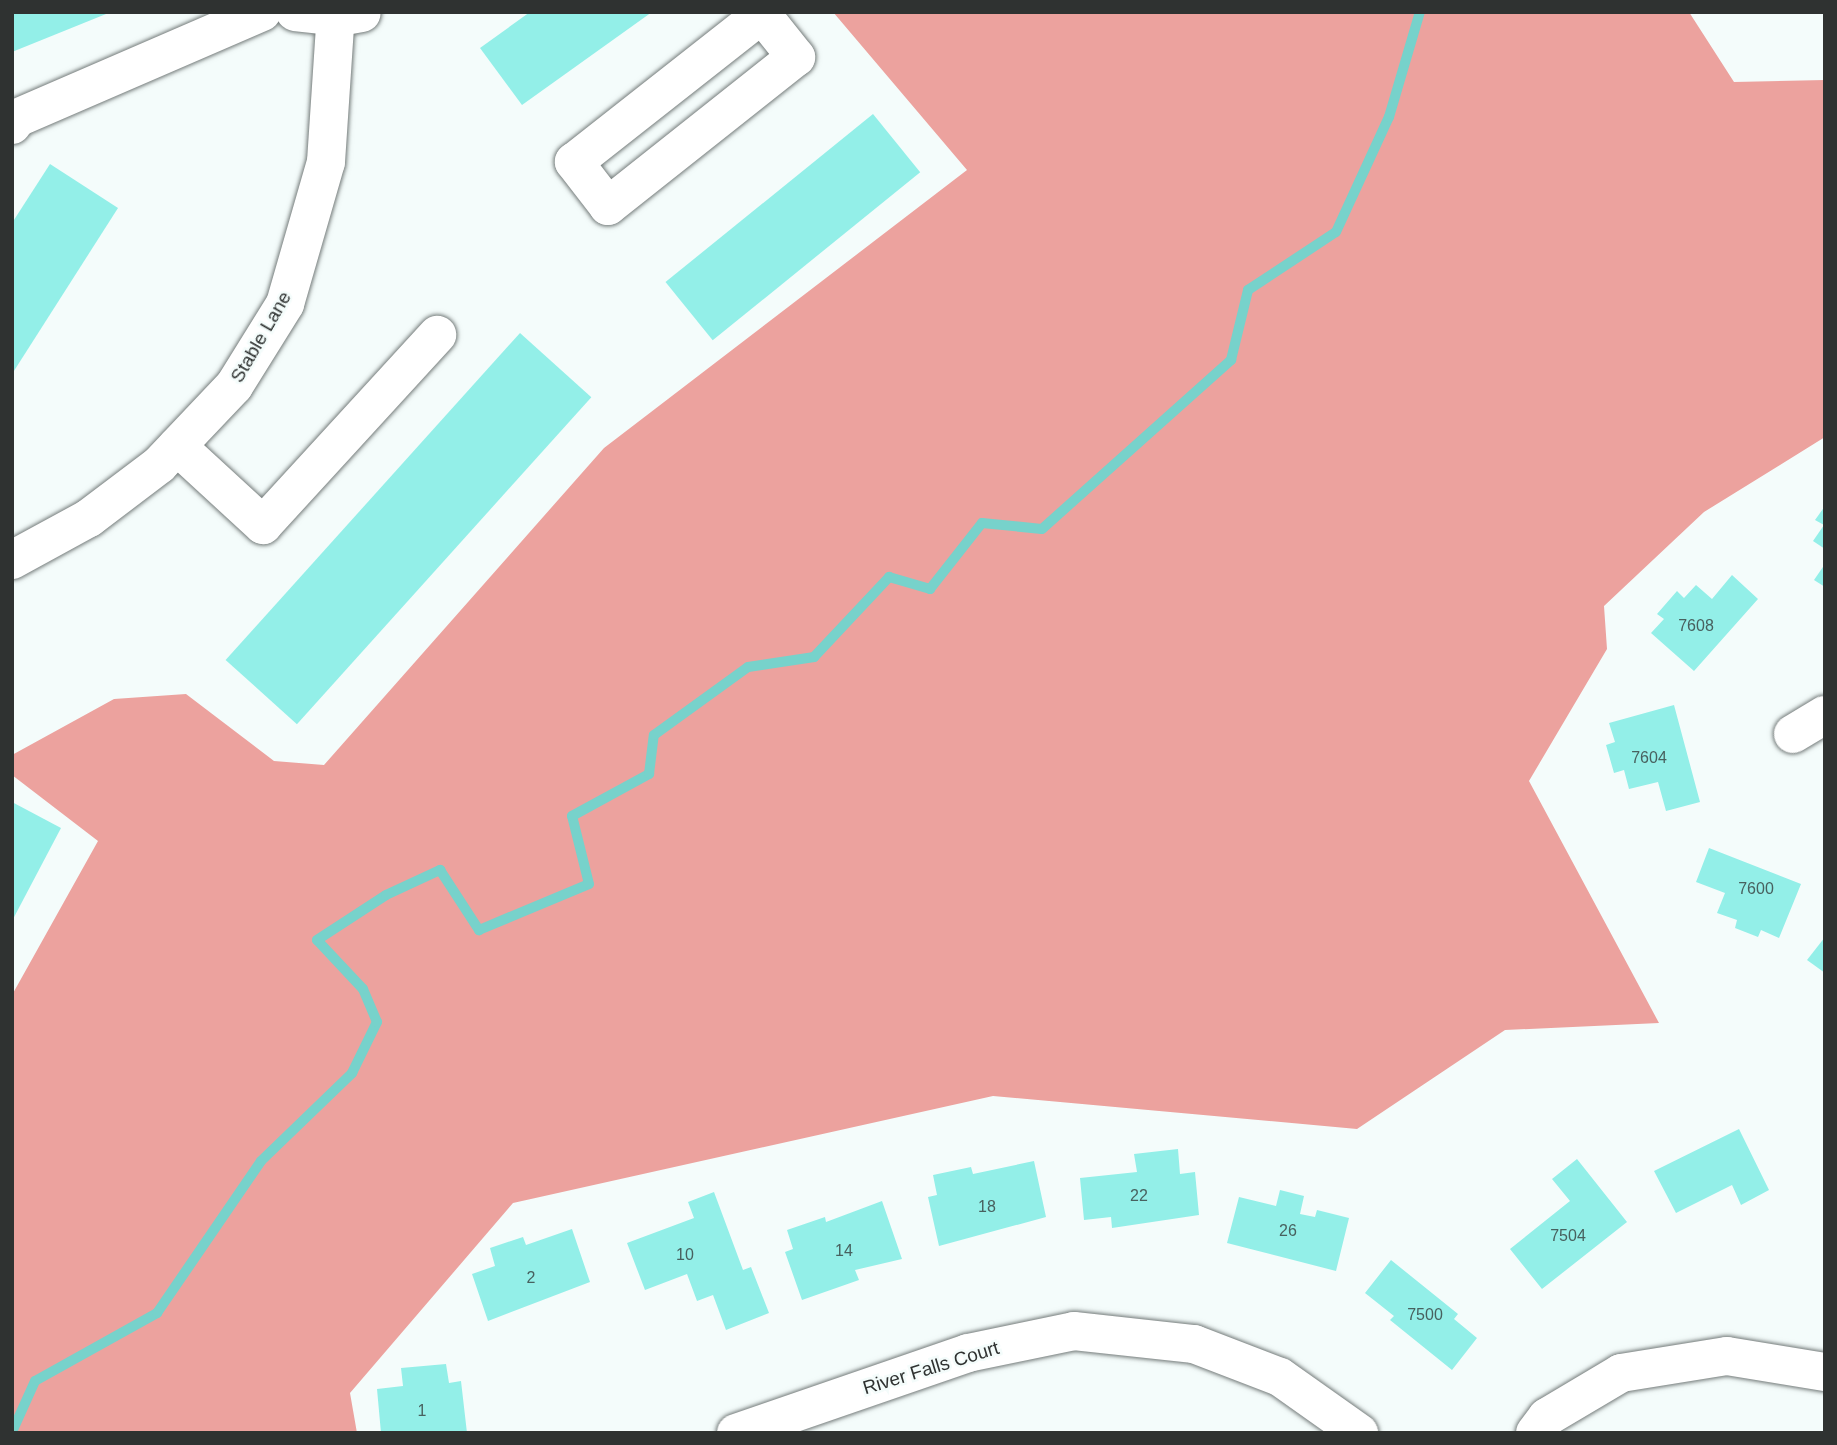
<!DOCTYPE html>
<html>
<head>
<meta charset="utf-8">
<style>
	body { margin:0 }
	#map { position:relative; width:1837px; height:1445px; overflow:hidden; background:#f4fcfb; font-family:Helvetica,sans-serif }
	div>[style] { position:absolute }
	.forest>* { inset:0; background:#eca29e }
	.stream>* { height:10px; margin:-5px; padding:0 5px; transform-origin:5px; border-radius:5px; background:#77d2cb }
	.building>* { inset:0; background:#93efe8; transform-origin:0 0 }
	.roads { filter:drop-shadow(0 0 2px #757c7b) drop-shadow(0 0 2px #757c7b) }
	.minor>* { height:38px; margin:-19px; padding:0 19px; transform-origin:19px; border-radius:19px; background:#fff }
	span { translate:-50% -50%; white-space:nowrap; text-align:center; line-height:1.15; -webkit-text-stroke:5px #f4fcfb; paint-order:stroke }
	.number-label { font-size:16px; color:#48615f }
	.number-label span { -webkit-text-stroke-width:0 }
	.street-label { font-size:19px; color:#2f3231 }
	.frame { position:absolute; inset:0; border:14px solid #2f3231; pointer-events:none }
</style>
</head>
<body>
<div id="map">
	<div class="forest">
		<div style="clip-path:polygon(833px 12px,1689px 12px,1734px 82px,1825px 80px,1825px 437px,1704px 512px,1604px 606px,1607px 649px,1529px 781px,1659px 1023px,1505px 1030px,1357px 1129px,993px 1096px,513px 1203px,350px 1393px,357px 1433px,12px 1433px,12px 995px,98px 841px,12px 775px,12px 755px,114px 699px,186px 694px,274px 761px,324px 765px,604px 448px,967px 170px)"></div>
	</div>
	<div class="stream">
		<div style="left:12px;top:1432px;width:56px;rotate:-65.7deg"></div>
		<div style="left:35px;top:1381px;width:140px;rotate:-29.1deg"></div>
		<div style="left:157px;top:1313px;width:184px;rotate:-55.6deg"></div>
		<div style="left:261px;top:1161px;width:127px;rotate:-44deg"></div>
		<div style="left:352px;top:1073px;width:57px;rotate:-63.9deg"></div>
		<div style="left:377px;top:1022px;width:36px;rotate:-113deg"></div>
		<div style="left:363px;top:989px;width:67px;rotate:-133.2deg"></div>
		<div style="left:317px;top:940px;width:82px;rotate:-33.1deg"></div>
		<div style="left:386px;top:895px;width:60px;rotate:-24.8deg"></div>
		<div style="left:440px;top:870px;width:72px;rotate:57deg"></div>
		<div style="left:479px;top:930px;width:119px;rotate:-22.7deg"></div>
		<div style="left:589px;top:884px;width:70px;rotate:-104deg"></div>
		<div style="left:572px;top:816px;width:88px;rotate:-28.6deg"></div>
		<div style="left:649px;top:774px;width:39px;rotate:-83deg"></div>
		<div style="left:654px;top:735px;width:116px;rotate:-35.9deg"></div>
		<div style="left:748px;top:667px;width:67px;rotate:-8.6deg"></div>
		<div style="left:814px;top:657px;width:110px;rotate:-46.8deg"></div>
		<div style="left:889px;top:577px;width:43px;rotate:16.3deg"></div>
		<div style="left:930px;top:589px;width:84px;rotate:-51.8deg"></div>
		<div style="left:982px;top:523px;width:60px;rotate:5.7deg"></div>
		<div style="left:1042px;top:529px;width:254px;rotate:-41.8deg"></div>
		<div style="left:1231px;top:360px;width:72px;rotate:-76.3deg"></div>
		<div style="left:1248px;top:290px;width:105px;rotate:-33.4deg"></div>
		<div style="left:1336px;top:232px;width:127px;rotate:-65.3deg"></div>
		<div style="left:1389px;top:117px;width:109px;rotate:-73.6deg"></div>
	</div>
	<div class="building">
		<div style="clip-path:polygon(12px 12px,111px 12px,12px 52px)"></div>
		<div style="clip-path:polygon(530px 12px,652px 12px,522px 105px,480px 48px)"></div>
		<div style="left:873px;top:114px;width:75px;height:267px;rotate:51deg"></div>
		<div style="clip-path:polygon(50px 164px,118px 208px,12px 374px,12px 223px)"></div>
		<div style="left:520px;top:333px;width:96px;height:440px;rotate:42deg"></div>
		<div style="clip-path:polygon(1825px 506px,1825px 549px,1813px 541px,1824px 525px,1815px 520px)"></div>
		<div style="clip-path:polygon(1825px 564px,1825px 587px,1814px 580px)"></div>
		<div style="clip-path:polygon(1732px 575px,1758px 599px,1694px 671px,1651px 633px,1664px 619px,1657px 614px,1677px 591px,1684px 598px,1696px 585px,1712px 599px)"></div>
		<div style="clip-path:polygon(1674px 705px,1700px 802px,1666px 811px,1658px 782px,1629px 789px,1624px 770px,1614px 773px,1606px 745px,1615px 742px,1609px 723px)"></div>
		<div style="clip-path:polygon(12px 802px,61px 828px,12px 921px)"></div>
		<div style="clip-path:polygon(1709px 848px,1801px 884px,1779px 938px,1761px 930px,1758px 937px,1735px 928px,1737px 920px,1717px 913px,1725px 893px,1696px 882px)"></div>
		<div style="clip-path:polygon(1825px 937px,1825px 973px,1807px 960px)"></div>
		<div style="clip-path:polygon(1739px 1129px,1769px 1190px,1741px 1205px,1732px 1185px,1676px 1213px,1654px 1171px)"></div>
		<div style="clip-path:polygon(1178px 1149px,1180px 1174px,1195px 1172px,1199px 1215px,1112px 1228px,1111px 1217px,1084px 1220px,1080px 1178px,1137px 1172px,1134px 1154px)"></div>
		<div style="clip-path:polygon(1577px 1159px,1627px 1222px,1542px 1289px,1510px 1249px,1570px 1201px,1552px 1179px)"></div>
		<div style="clip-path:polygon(1034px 1161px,1046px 1217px,939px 1246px,928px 1197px,937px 1195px,933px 1175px,971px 1167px,973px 1174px)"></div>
		<div style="clip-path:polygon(1280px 1190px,1304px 1196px,1300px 1214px,1315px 1217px,1317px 1210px,1349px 1218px,1336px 1271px,1227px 1243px,1239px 1197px,1276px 1206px)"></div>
		<div style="clip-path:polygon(714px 1192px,743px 1270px,751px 1267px,769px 1313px,726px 1330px,713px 1295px,697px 1301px,687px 1274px,645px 1290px,627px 1243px,694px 1218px,688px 1202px)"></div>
		<div style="clip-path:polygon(882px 1201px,902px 1259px,855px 1270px,859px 1280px,802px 1300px,785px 1252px,793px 1249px,787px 1230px,825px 1217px,826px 1222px)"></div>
		<div style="clip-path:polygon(572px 1229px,590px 1282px,488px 1321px,472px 1274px,495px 1266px,490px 1248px,523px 1237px,526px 1245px)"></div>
		<div style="clip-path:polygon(1391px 1260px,1458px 1314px,1454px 1319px,1477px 1338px,1452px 1370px,1390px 1320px,1394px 1316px,1365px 1293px)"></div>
		<div style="clip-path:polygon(446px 1364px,449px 1383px,461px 1381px,467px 1433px,381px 1433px,377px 1389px,403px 1386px,401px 1368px)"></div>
	</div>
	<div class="roads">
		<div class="minor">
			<div style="left:295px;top:12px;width:44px;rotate:6.5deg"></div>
			<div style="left:339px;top:17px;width:23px;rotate:-10deg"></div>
			<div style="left:760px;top:12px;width:58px;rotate:51.3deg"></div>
			<div style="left:796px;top:57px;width:240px;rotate:141.6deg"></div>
			<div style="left:608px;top:206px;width:56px;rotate:-127.7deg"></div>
			<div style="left:574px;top:162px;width:239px;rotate:-38.2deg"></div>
			<div style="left:12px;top:125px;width:9px;rotate:-54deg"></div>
			<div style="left:17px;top:118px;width:267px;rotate:-23.4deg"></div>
			<div style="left:177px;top:446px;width:117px;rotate:42.6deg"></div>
			<div style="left:263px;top:525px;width:258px;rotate:-47.5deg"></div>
			<div style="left:12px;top:560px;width:88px;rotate:-28.6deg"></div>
			<div style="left:89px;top:518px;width:88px;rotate:-37.1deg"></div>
			<div style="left:159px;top:465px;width:109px;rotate:-46.5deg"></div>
			<div style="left:234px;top:386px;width:97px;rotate:-58.1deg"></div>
			<div style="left:285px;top:304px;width:148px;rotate:-73.9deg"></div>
			<div style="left:326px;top:162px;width:150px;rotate:-86.2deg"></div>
			<div style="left:1793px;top:734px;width:37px;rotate:-31deg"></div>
			<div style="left:736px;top:1433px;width:245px;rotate:-19deg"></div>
			<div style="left:968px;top:1353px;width:108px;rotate:-11.7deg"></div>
			<div style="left:1074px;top:1331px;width:121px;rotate:6.2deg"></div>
			<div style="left:1194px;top:1344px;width:92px;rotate:21deg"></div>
			<div style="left:1280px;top:1377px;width:97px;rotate:35.3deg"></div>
			<div style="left:1535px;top:1433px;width:20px;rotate:-53deg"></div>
			<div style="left:1547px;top:1417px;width:86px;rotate:-30.7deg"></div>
			<div style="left:1621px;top:1373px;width:107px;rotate:-9.1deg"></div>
			<div style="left:1727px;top:1356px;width:99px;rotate:9.3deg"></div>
		</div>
	</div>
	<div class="number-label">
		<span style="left:1696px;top:626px">7608</span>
		<span style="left:1649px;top:758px">7604</span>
		<span style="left:1756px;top:889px">7600</span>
		<span style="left:1139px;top:1196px">22</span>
		<span style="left:987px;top:1207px">18</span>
		<span style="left:1288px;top:1231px">26</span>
		<span style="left:1568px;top:1236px">7504</span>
		<span style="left:844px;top:1251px">14</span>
		<span style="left:685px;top:1255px">10</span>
		<span style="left:531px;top:1278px">2</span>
		<span style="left:1425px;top:1315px">7500</span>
		<span style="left:422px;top:1411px">1</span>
	</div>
	<div class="street-label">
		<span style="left:261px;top:337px;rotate:-60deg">Stable Lane</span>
		<span style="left:931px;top:1368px;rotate:-17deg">River Falls Court</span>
	</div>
	<div class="frame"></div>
</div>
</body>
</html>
